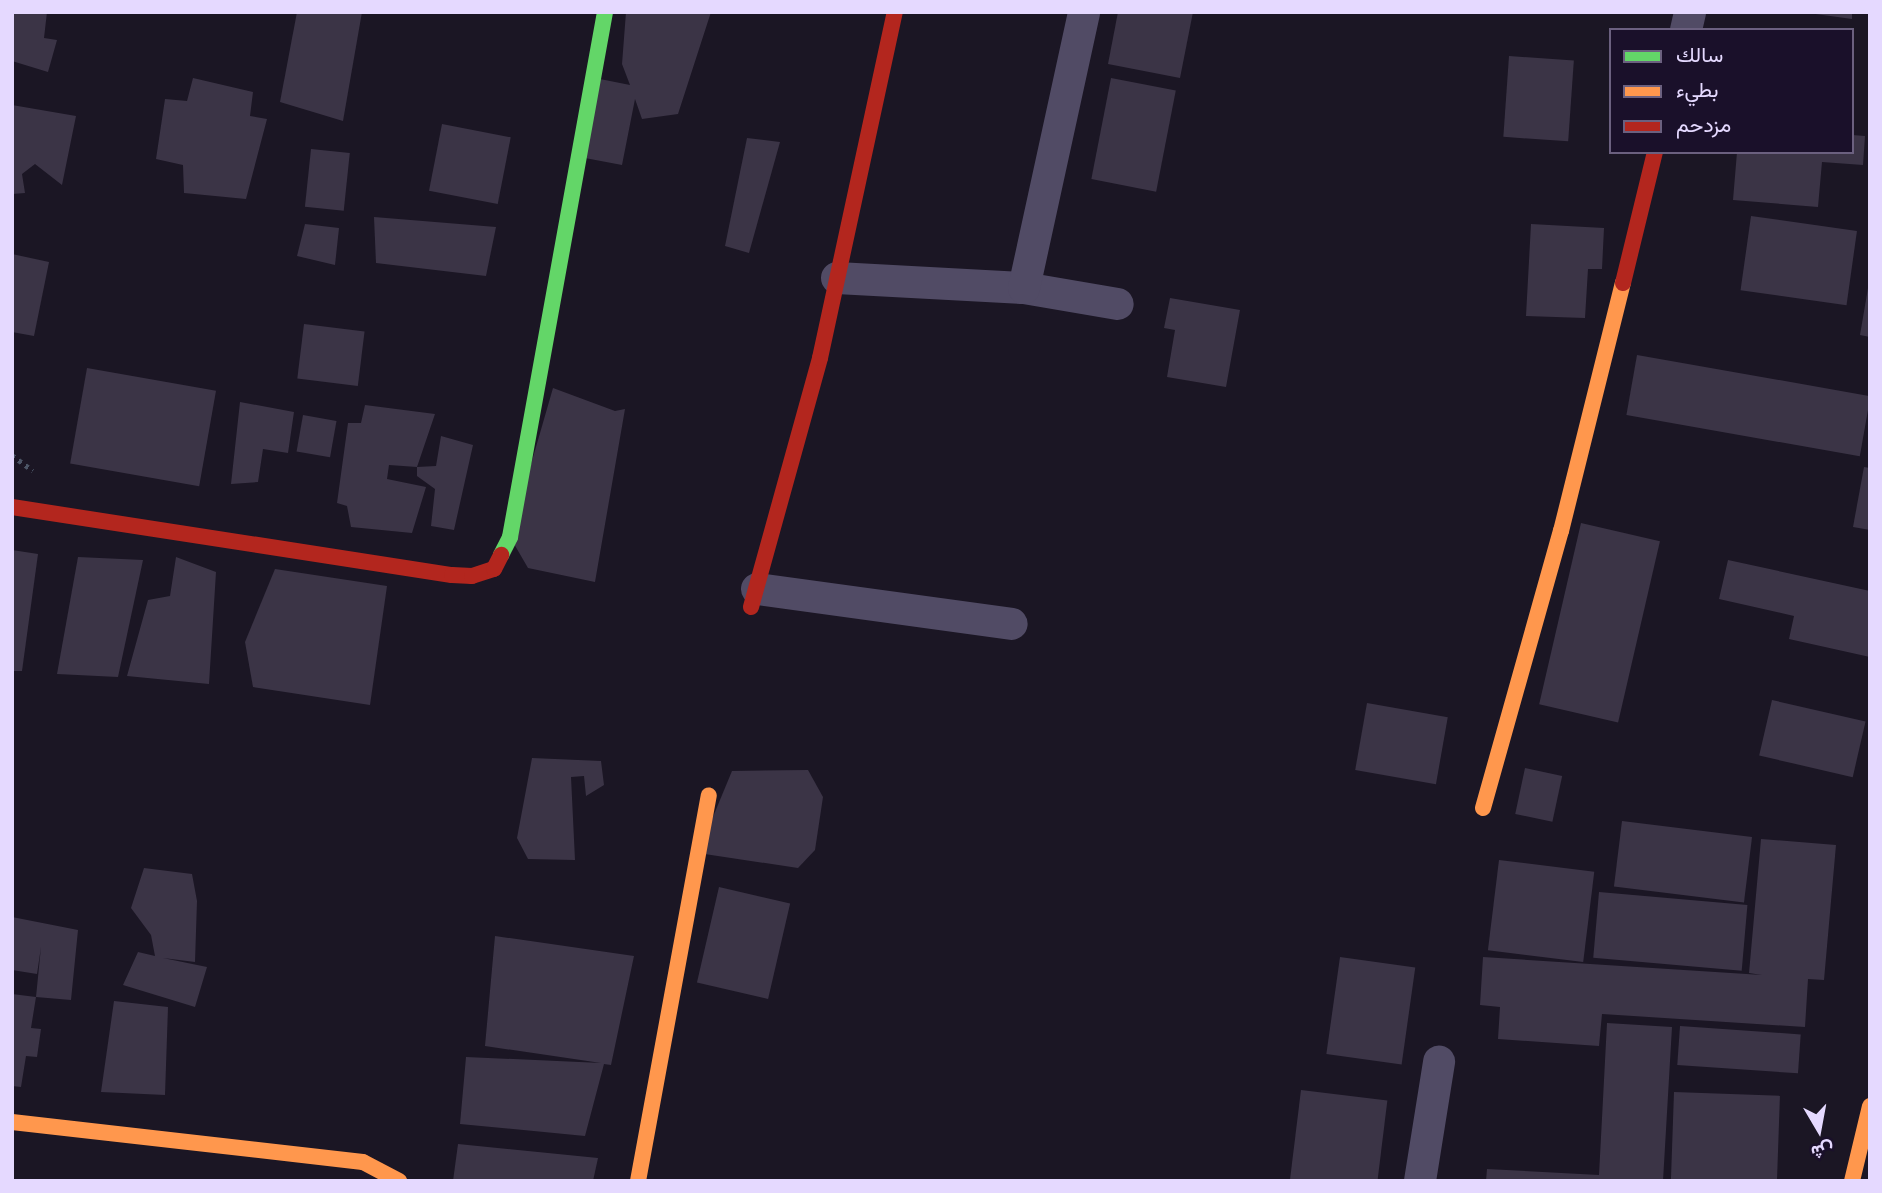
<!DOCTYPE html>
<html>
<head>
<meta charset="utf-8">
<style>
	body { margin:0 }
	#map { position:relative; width:1882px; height:1193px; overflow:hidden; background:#1b1624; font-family:"Fira Sans",Vazirmatn,sans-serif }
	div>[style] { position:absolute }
	.building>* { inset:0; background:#3b3446; transform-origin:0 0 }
	.path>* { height:4.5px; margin-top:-2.25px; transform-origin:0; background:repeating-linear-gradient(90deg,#4c5566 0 3.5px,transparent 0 8.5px) }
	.street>* { height:32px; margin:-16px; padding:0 16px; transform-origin:16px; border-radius:16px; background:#514b65 }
	.fast>* { height:16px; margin:-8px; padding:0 8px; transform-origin:8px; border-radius:8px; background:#63d668 }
	.slow>* { height:16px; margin:-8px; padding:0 8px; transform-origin:8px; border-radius:8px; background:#ff974d }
	.jam>* { height:16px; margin:-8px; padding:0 8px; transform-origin:8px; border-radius:8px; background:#b3261e }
	span { translate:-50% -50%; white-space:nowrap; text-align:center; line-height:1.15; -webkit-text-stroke:5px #1a102a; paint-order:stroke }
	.frame { position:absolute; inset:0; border:14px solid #e5d9ff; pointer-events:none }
	.legend { position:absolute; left:1609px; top:28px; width:245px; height:126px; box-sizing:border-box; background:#1a102a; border:2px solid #6b607f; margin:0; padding:9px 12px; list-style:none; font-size:21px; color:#e5d9ff }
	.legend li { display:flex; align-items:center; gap:14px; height:35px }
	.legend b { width:35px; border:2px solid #6b607f }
	.north { position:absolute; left:1784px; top:1095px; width:70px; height:70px; -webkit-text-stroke:5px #1a102a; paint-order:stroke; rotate:170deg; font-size:19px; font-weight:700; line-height:28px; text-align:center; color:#e5d9ff }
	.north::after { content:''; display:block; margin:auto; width:24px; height:32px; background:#e5d9ff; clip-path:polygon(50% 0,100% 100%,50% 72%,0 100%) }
</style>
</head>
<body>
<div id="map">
	<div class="building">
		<div style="clip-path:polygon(12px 12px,47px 12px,44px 38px,57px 40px,48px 72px,12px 61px)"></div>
		<div style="clip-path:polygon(297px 12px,362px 12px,343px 121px,280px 102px)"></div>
		<div style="clip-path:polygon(626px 12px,711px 12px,678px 114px,642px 119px,635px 99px,622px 165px,585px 158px,600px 79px,630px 85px,622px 64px)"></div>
		<div style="clip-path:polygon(1118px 12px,1193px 12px,1180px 78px,1108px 64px)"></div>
		<div style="clip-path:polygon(1801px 12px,1852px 12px,1852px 19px)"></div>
		<div style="left:1509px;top:56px;width:65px;height:81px;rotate:4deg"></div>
		<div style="clip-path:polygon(193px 78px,253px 92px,250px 116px,267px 119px,246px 199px,184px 193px,183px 165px,156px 159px,165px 99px,187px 101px)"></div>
		<div style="left:1111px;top:78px;width:66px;height:103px;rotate:11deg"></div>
		<div style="clip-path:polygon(12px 105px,76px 116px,62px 185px,35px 164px,22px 174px,25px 193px,12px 194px)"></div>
		<div style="left:442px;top:124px;width:70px;height:68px;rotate:11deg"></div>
		<div style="clip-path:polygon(1852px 135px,1865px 136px,1863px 165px,1822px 162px,1818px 207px,1733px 200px,1737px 152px,1852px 152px)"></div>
		<div style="clip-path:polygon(747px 138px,780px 142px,749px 253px,725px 246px)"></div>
		<div style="left:311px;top:149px;width:39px;height:58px;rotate:6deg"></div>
		<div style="left:1751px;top:216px;width:107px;height:75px;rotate:8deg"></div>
		<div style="clip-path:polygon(374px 217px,496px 227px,486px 276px,376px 263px)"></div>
		<div style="clip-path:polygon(305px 224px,339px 228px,335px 265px,297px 256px)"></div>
		<div style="clip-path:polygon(1531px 224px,1604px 228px,1602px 269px,1588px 269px,1585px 318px,1526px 316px)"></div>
		<div style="clip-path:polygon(12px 254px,49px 262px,34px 336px,12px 332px)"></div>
		<div style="clip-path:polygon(1868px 288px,1870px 289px,1870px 337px,1860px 335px)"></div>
		<div style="clip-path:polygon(1170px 298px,1240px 310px,1226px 387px,1167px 377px,1175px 330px,1164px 328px)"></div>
		<div style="left:304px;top:324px;width:61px;height:55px;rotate:7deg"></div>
		<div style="left:1637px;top:355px;width:237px;height:61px;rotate:10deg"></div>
		<div style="left:87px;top:368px;width:131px;height:97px;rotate:10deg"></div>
		<div style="clip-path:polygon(553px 388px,615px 411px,625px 409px,595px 582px,528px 568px,510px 537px)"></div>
		<div style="clip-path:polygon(240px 402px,294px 412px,288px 453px,263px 449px,258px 482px,231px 484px)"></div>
		<div style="clip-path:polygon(365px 405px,435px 414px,417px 467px,389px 465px,387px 479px,426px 487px,412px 533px,351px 527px,347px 506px,337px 503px,348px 423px,361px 423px)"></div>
		<div style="left:303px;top:415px;width:34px;height:37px;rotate:10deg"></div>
		<div style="clip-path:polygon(441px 436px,473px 445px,454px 530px,431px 526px,435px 489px,417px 476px,417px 467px,436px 466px)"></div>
		<div style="clip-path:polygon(1864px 467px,1870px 468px,1870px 530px,1853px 527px)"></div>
		<div style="left:1581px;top:523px;width:81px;height:186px;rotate:13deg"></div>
		<div style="clip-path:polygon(12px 550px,38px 554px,22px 671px,12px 671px)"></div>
		<div style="clip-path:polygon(78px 557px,143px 560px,118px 677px,57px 674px)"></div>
		<div style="clip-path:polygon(176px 557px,216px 572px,209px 684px,127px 676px,148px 600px,170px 596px)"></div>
		<div style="clip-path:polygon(1728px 560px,1870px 591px,1870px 657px,1789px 639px,1794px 616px,1719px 599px)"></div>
		<div style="clip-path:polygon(275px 569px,387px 586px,370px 705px,253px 687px,245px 642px)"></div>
		<div style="left:1772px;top:700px;width:96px;height:57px;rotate:13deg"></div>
		<div style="left:1367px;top:703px;width:82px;height:68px;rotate:10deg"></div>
		<div style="clip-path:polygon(532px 758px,601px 761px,604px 785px,586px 796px,584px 776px,571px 777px,575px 860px,528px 859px,517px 838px)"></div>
		<div style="left:1525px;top:768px;width:38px;height:47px;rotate:12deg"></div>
		<div style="clip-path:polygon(808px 770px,823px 797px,815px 850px,798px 868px,698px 853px,732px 771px)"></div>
		<div style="left:1622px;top:821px;width:131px;height:66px;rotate:7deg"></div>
		<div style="clip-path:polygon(1761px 839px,1836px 845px,1824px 980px,1808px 979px,1805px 1027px,1602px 1014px,1599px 1046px,1498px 1039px,1500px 1007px,1480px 1005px,1483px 957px,1762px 975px,1749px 973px)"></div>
		<div style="left:1499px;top:860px;width:96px;height:91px;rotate:7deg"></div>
		<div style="clip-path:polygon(144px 868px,192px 874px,197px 901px,195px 962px,163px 958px,207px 967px,195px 1007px,123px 985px,138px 952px,155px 956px,151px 935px,131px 908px)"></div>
		<div style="left:719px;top:887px;width:73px;height:98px;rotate:13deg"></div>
		<div style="left:1599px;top:892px;width:149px;height:66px;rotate:5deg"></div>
		<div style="clip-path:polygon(12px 917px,78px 930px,71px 1000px,36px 997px,41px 947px,37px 974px,12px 970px)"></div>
		<div style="clip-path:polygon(495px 936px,634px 956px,611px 1065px,604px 1064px,585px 1136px,460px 1124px,466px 1057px,601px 1063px,485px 1046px)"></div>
		<div style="left:1340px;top:957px;width:76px;height:98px;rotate:8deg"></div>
		<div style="clip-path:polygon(12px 994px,36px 997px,31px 1028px,41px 1029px,37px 1057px,26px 1056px,21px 1087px,12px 1086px)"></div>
		<div style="clip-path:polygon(114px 1001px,168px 1007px,165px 1095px,101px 1092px)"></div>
		<div style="clip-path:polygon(1607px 1023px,1672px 1027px,1663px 1181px,1486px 1181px,1487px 1169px,1599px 1175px)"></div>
		<div style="left:1680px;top:1026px;width:121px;height:39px;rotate:4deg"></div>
		<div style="left:1301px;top:1090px;width:87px;height:92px;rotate:7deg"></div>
		<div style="left:1674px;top:1092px;width:106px;height:89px;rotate:2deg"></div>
		<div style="clip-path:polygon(458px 1144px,598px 1158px,593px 1181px,453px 1181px)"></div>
	</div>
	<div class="path">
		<div style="left:12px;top:455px;width:26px;rotate:37deg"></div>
	</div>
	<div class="street">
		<div style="left:1686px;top:30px;width:18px;rotate:-77deg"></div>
		<div style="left:837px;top:278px;width:187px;rotate:3.1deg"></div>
		<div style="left:1024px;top:288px;width:95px;rotate:9.7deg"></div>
		<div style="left:1024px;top:288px;width:282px;rotate:-77.7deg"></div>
		<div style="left:757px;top:589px;width:257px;rotate:7.8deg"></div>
		<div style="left:1420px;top:1181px;width:121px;rotate:-80.9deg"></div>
	</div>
	<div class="fast">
		<div style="left:501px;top:555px;width:20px;rotate:-63deg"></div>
		<div style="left:510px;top:537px;width:534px;rotate:-79.74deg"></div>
	</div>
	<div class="slow">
		<div style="left:1483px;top:808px;width:288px;rotate:-74.3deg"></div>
		<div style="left:1561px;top:531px;width:256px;rotate:-76deg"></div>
		<div style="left:12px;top:1122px;width:353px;rotate:6.5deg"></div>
		<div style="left:363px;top:1162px;width:41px;rotate:27.8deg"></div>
		<div style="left:638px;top:1181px;width:392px;rotate:-79.6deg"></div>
		<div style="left:1852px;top:1181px;width:77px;rotate:-76.5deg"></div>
	</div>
	<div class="jam">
		<div style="left:1623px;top:283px;width:135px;rotate:-76.3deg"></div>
		<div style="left:12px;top:507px;width:445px;rotate:8.8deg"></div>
		<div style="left:452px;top:575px;width:20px;rotate:3deg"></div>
		<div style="left:472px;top:576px;width:23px;rotate:-18deg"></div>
		<div style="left:494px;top:569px;width:16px;rotate:-63deg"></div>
		<div style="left:751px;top:607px;width:258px;rotate:-74.5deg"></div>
		<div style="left:820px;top:358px;width:354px;rotate:-77.8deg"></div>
	</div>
	<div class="frame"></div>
	<ul class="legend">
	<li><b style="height:9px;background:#63d668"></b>سالك</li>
	<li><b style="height:9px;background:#ff974d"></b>بطيء</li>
	<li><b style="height:9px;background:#b3261e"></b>مزدحم</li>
	</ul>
	<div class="north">ش</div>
</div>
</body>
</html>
